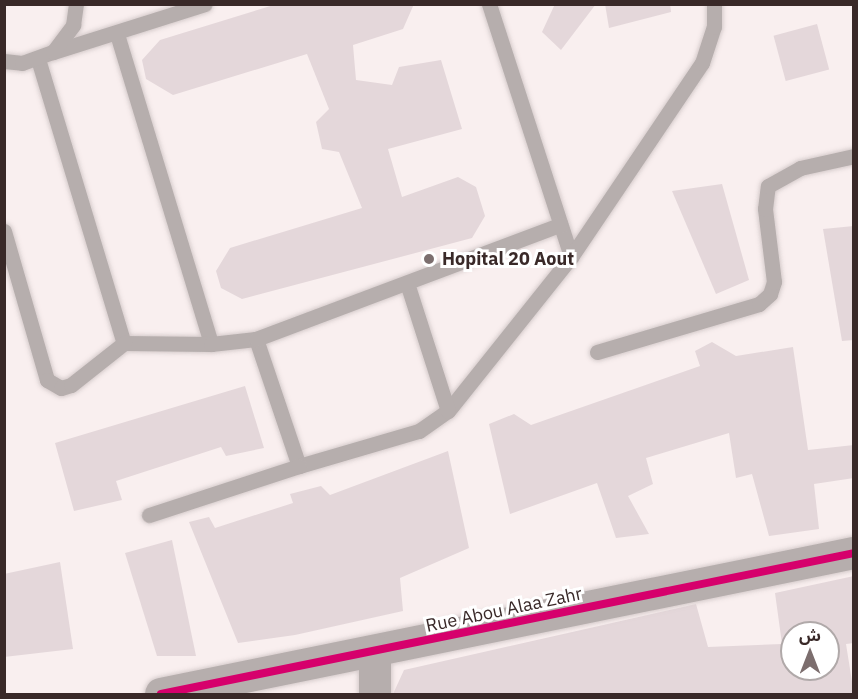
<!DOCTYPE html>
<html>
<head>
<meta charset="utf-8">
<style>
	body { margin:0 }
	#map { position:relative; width:858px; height:699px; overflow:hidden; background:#f9efef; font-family:"IBM Plex Sans","Noto Sans Arabic",sans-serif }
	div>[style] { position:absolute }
	.building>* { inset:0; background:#e4d7da; transform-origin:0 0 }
	.roads { filter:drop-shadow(0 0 2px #d6cccc) drop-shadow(0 0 2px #d6cccc) }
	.lane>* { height:15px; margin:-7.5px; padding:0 7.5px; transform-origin:7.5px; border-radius:7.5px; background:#b6aead }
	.street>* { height:32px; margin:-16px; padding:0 16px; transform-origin:16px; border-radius:16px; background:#b6aead }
	.cycleway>* { height:8px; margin:-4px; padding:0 4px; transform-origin:4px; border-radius:4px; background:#d6006c }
	.dots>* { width:16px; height:16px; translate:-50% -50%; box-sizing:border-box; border:3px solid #fff; border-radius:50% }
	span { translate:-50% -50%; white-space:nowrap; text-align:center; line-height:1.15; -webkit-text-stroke:6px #fff; paint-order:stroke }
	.poi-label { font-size:18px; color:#392928; font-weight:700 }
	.left { translate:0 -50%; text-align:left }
	.street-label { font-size:18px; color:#392928 }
	.frame { position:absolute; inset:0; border:6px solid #392928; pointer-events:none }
	.north { position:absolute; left:780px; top:621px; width:60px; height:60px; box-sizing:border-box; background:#fff; border:2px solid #b0a9a9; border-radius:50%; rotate:0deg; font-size:16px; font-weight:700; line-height:24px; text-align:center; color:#392928 }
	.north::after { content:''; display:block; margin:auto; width:21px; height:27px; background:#7c6e6e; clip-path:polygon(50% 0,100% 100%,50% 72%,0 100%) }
</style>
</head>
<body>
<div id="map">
	<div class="building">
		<div style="clip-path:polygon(277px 4px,414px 4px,403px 29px,353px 45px,356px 80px,392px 85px,399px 67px,441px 60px,462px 129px,388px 149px,402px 197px,458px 177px,476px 187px,485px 216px,472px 238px,242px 299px,221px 288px,216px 271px,230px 248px,362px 208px,339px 152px,322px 149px,316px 122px,329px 109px,307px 54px,173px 95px,146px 79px,142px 60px,160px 40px)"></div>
		<div style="clip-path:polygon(555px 4px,596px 4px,561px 50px,542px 32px)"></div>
		<div style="clip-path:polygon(605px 4px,670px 4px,671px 12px,609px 28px)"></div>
		<div style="left:817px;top:24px;width:47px;height:45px;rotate:75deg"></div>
		<div style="clip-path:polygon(722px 184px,749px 280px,716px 294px,672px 191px)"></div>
		<div style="clip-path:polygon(854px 226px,854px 340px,842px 341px,823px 229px)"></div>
		<div style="clip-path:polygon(712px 342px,736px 356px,793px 347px,808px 450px,854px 445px,854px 478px,814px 484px,819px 529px,769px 536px,752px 474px,736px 478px,729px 433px,646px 458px,653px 484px,628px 496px,649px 534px,616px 538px,597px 483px,510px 514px,489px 424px,514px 414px,531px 425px,700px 366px,695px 351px)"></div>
		<div style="clip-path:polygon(245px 386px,264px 448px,226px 456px,221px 447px,116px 481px,122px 500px,74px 511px,55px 443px)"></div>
		<div style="clip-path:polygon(448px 451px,469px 548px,400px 578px,403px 611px,295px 635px,238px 643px,189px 522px,209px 517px,215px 528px,293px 503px,290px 494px,321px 486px,330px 495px)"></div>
		<div style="clip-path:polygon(172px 540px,196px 656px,157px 656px,125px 553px)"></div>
		<div style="clip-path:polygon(60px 562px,73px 649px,4px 657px,4px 574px)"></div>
		<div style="clip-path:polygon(evenodd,854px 576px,854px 643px,846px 644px,854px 694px,393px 694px,404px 670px,696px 604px,708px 647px,782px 644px,775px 593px,854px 576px,792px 633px,828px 633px,828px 669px,792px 669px,792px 633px)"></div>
	</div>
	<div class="roads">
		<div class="lane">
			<div style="left:489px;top:4px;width:266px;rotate:72deg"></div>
			<div style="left:117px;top:34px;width:324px;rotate:73.1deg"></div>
			<div style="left:53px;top:52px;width:159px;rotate:-17.5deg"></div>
			<div style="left:38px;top:59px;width:297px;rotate:73.2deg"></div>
			<div style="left:124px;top:343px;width:87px;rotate:0.7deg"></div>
			<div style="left:211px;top:344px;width:45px;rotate:-6.3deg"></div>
			<div style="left:256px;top:339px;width:134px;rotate:71.3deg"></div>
			<div style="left:299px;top:466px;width:125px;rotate:-16.3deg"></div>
			<div style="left:419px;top:431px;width:35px;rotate:-35deg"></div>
			<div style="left:448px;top:411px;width:197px;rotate:-51.4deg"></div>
			<div style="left:571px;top:257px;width:234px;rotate:-56deg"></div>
			<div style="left:702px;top:63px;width:38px;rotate:-72deg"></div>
			<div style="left:714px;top:27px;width:23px;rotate:-90deg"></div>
			<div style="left:4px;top:61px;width:18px;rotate:6deg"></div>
			<div style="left:22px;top:63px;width:33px;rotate:-20deg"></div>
			<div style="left:53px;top:52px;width:34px;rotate:-53deg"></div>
			<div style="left:73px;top:25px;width:21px;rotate:-82deg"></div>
			<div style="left:4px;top:231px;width:155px;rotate:73.9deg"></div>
			<div style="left:47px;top:380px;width:16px;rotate:30deg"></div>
			<div style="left:61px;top:388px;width:10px;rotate:-17deg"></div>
			<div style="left:71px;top:385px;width:68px;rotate:-38.4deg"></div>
			<div style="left:407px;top:283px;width:134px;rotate:72.2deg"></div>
			<div style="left:256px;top:339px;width:325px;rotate:-20.6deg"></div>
			<div style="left:597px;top:352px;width:169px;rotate:-16.5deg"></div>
			<div style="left:759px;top:304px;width:15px;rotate:-42deg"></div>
			<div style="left:770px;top:294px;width:13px;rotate:-72deg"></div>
			<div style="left:774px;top:282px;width:74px;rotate:-97deg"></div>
			<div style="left:765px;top:209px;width:23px;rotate:-83deg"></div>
			<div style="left:768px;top:186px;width:37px;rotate:-29deg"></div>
			<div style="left:800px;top:168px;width:55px;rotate:-12.5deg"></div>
			<div style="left:149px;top:515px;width:158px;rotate:-18.1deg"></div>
		</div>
		<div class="street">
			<div style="left:161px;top:694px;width:707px;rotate:-11.5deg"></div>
			<div style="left:375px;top:694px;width:43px;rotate:-90deg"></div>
		</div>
	</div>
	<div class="cycleway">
		<div style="left:161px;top:694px;width:707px;rotate:-11.5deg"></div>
	</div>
	<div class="dots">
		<div style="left:429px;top:259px;background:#7c6e6e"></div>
	</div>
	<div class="poi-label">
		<span class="left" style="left:442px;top:259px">Hopital 20 Aout</span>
	</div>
	<div class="street-label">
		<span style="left:504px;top:610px;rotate:-12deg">Rue Abou Alaa Zahr</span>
	</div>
	<div class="frame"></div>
	<div class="north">ش</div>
</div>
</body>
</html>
